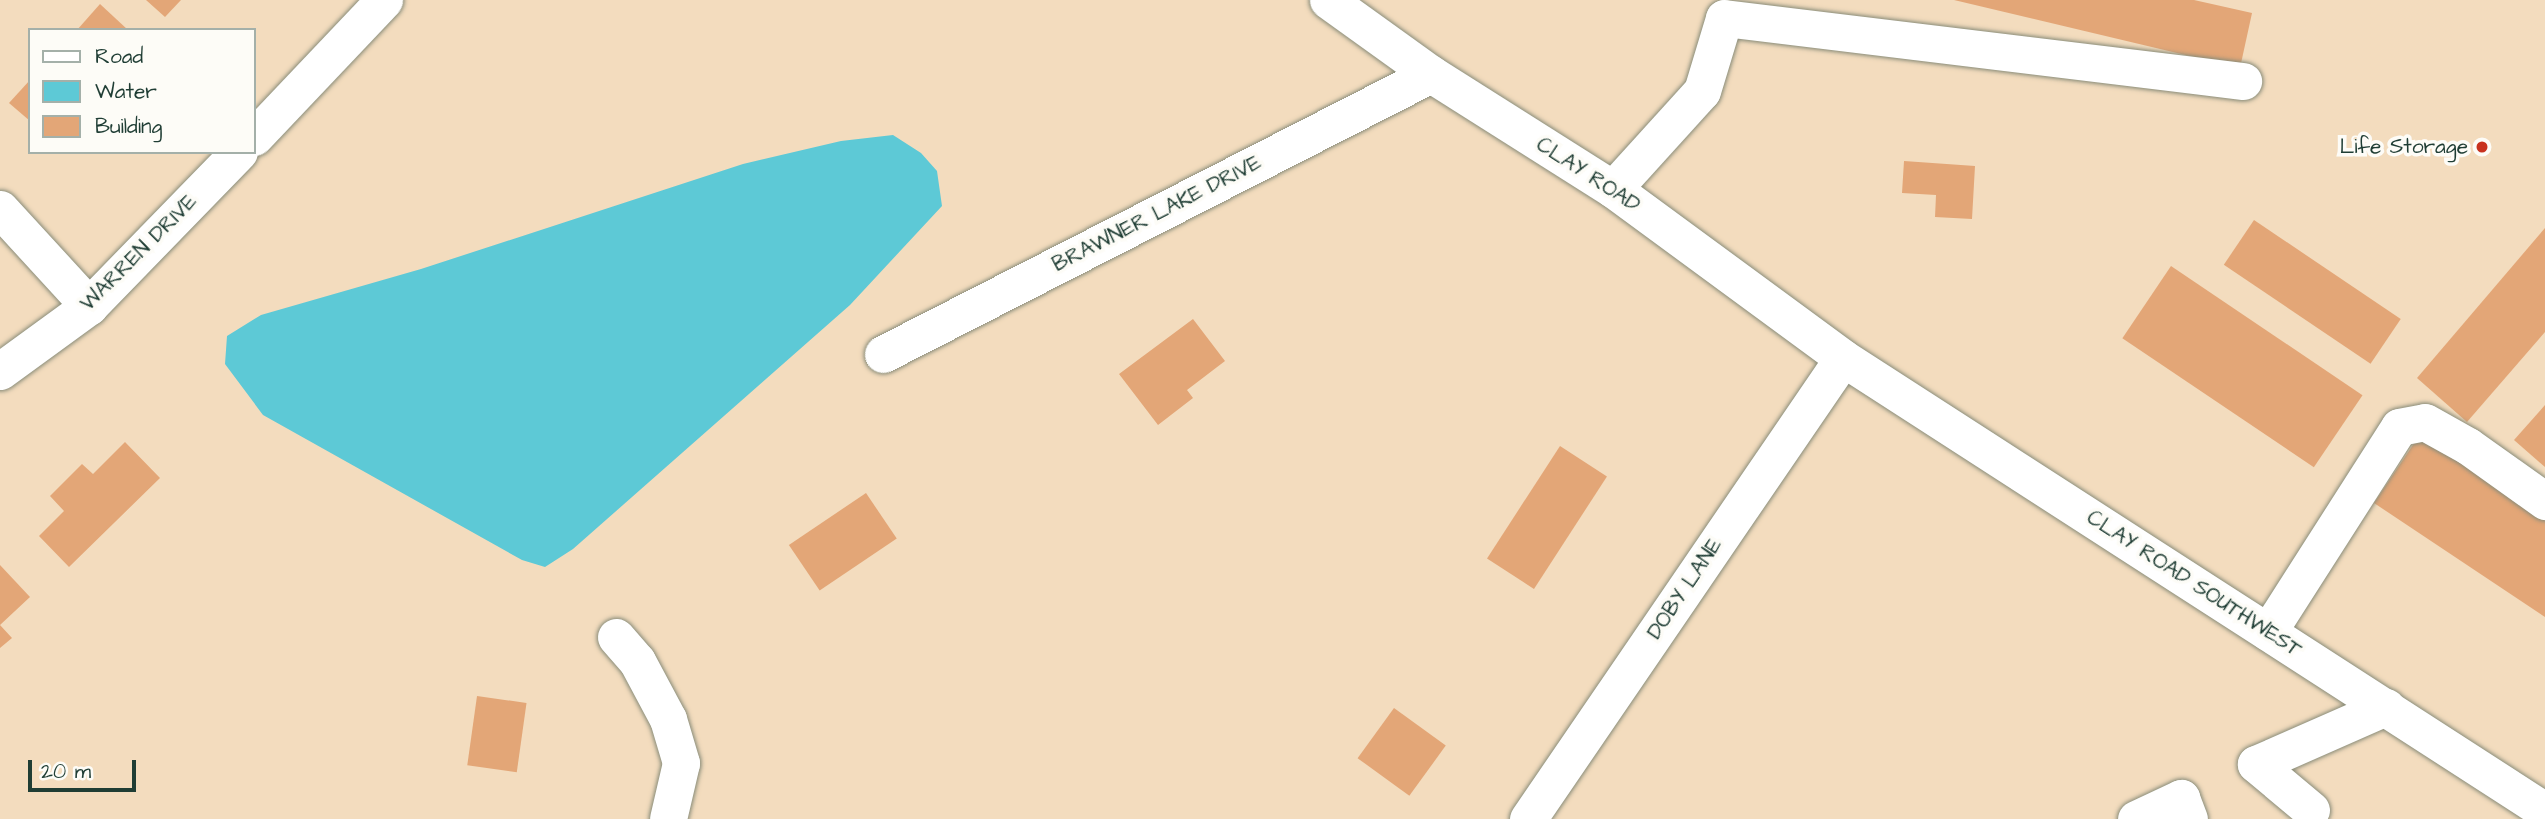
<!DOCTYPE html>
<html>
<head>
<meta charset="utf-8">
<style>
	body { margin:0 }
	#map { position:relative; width:2545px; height:819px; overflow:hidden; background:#f3dcbe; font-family:"Architects Daughter",sans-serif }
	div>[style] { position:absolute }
	.water>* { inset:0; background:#5dc9d6 }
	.building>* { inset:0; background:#e3a677; transform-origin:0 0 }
	.roads { filter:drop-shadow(0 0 2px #898c79) drop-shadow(0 0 2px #898c79) }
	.minor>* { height:37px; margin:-18.5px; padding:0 18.5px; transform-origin:18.5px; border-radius:18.5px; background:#fff }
	.dots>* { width:19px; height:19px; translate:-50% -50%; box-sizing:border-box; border:4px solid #fdfcf7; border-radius:50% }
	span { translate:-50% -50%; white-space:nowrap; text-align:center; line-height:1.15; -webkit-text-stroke:7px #fdfcf7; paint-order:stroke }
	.poi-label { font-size:21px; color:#1f3d34 }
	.right { translate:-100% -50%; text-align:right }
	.street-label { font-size:21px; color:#1f3d34 }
	.legend { position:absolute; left:28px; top:28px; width:228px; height:126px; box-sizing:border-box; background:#fdfcf7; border:2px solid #a4b0a9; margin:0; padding:9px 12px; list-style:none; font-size:21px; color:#1f3d34 }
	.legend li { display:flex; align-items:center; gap:14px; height:35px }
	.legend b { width:35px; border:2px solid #a4b0a9 }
	.scale { position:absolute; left:28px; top:760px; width:108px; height:32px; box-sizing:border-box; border:4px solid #1f3d34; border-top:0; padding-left:9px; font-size:21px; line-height:24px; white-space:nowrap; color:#1f3d34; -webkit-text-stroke:5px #fdfcf7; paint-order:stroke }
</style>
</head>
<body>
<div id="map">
	<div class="water">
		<div style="clip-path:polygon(893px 135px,921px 153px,937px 171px,942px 206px,850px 305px,573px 549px,545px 567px,522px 560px,263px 415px,225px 364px,227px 336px,261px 315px,421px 269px,743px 164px,841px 141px)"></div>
	</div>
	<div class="building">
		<div style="clip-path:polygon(146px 0,181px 0,165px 17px)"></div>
		<div style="clip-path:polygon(1954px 0,2194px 0,2252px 13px,2240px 68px)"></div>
		<div style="clip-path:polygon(100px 4px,128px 30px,77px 30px)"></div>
		<div style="clip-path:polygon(30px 80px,30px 121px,9px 103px)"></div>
		<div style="clip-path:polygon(1904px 161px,1975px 166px,1972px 219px,1935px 217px,1936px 195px,1902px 193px)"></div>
		<div style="left:2254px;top:220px;width:177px;height:54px;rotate:34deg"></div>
		<div style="clip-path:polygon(2545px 228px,2545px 332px,2467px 422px,2417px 378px)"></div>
		<div style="left:2171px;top:266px;width:231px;height:87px;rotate:34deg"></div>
		<div style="clip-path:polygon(1193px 319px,1225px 361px,1187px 390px,1193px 398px,1158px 425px,1119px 374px)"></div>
		<div style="clip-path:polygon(2545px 405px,2545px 467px,2514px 440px)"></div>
		<div style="clip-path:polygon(2421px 433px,2545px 515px,2545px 617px,2374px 503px)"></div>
		<div style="clip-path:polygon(125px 442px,160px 478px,69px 567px,39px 536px,64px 511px,50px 496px,82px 464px,93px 474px)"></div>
		<div style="left:1560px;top:446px;width:56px;height:134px;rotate:33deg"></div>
		<div style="left:866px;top:493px;width:55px;height:93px;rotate:56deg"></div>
		<div style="clip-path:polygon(0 565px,30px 597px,0 625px,12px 638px,0 648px)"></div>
		<div style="left:477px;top:696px;width:50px;height:70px;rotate:8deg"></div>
		<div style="left:1394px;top:708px;width:64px;height:62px;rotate:36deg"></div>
	</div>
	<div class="roads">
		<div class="minor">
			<div style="left:1328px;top:0;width:127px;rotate:35.7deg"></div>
			<div style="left:1431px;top:74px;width:215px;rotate:32.3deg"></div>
			<div style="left:1613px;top:189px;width:285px;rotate:36.3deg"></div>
			<div style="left:1843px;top:358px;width:835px;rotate:32.83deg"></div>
			<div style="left:254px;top:137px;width:189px;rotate:-46.5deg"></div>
			<div style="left:1613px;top:189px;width:132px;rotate:-47.8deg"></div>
			<div style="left:1702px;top:91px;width:76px;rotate:-73.2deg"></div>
			<div style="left:1724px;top:18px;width:523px;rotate:6.92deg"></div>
			<div style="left:0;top:209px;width:132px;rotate:47.5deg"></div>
			<div style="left:883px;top:354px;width:615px;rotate:-27.06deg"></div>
			<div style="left:0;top:371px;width:110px;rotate:-36.1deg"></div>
			<div style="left:89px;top:306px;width:215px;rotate:-45.8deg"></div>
			<div style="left:2268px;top:632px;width:243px;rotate:-57.4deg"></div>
			<div style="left:2399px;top:427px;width:26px;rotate:-11deg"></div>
			<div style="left:2425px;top:422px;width:49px;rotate:29.2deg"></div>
			<div style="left:2468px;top:446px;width:95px;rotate:35.5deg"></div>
			<div style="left:616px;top:637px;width:32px;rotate:49deg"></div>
			<div style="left:637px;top:661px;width:66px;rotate:61.9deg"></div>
			<div style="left:668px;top:719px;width:46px;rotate:73.5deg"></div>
			<div style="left:681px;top:763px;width:57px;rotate:103.1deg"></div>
			<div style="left:2311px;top:810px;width:72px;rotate:-140.1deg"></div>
			<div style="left:2256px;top:764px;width:142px;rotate:-23.7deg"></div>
			<div style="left:1528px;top:819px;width:558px;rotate:-55.66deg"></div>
			<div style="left:2136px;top:819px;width:50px;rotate:-25deg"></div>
			<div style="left:2181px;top:798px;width:22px;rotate:69deg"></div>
		</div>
	</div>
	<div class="dots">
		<div style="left:2482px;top:147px;background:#c8321e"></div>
	</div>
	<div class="poi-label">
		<span class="right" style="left:2468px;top:147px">Life Storage</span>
	</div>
	<div class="street-label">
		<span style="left:1588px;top:175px;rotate:33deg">CLAY ROAD</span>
		<span style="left:1157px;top:214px;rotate:-27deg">BRAWNER LAKE DRIVE</span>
		<span style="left:139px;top:253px;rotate:-45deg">WARREN DRIVE</span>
		<span style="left:2194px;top:584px;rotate:33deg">CLAY ROAD SOUTHWEST</span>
		<span style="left:1685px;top:589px;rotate:-56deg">DOBY LANE</span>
	</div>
	<ul class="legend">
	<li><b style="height:9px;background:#fff"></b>Road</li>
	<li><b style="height:19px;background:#5dc9d6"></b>Water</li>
	<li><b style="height:19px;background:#e3a677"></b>Building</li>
	</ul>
	<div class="scale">20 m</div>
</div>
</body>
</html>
